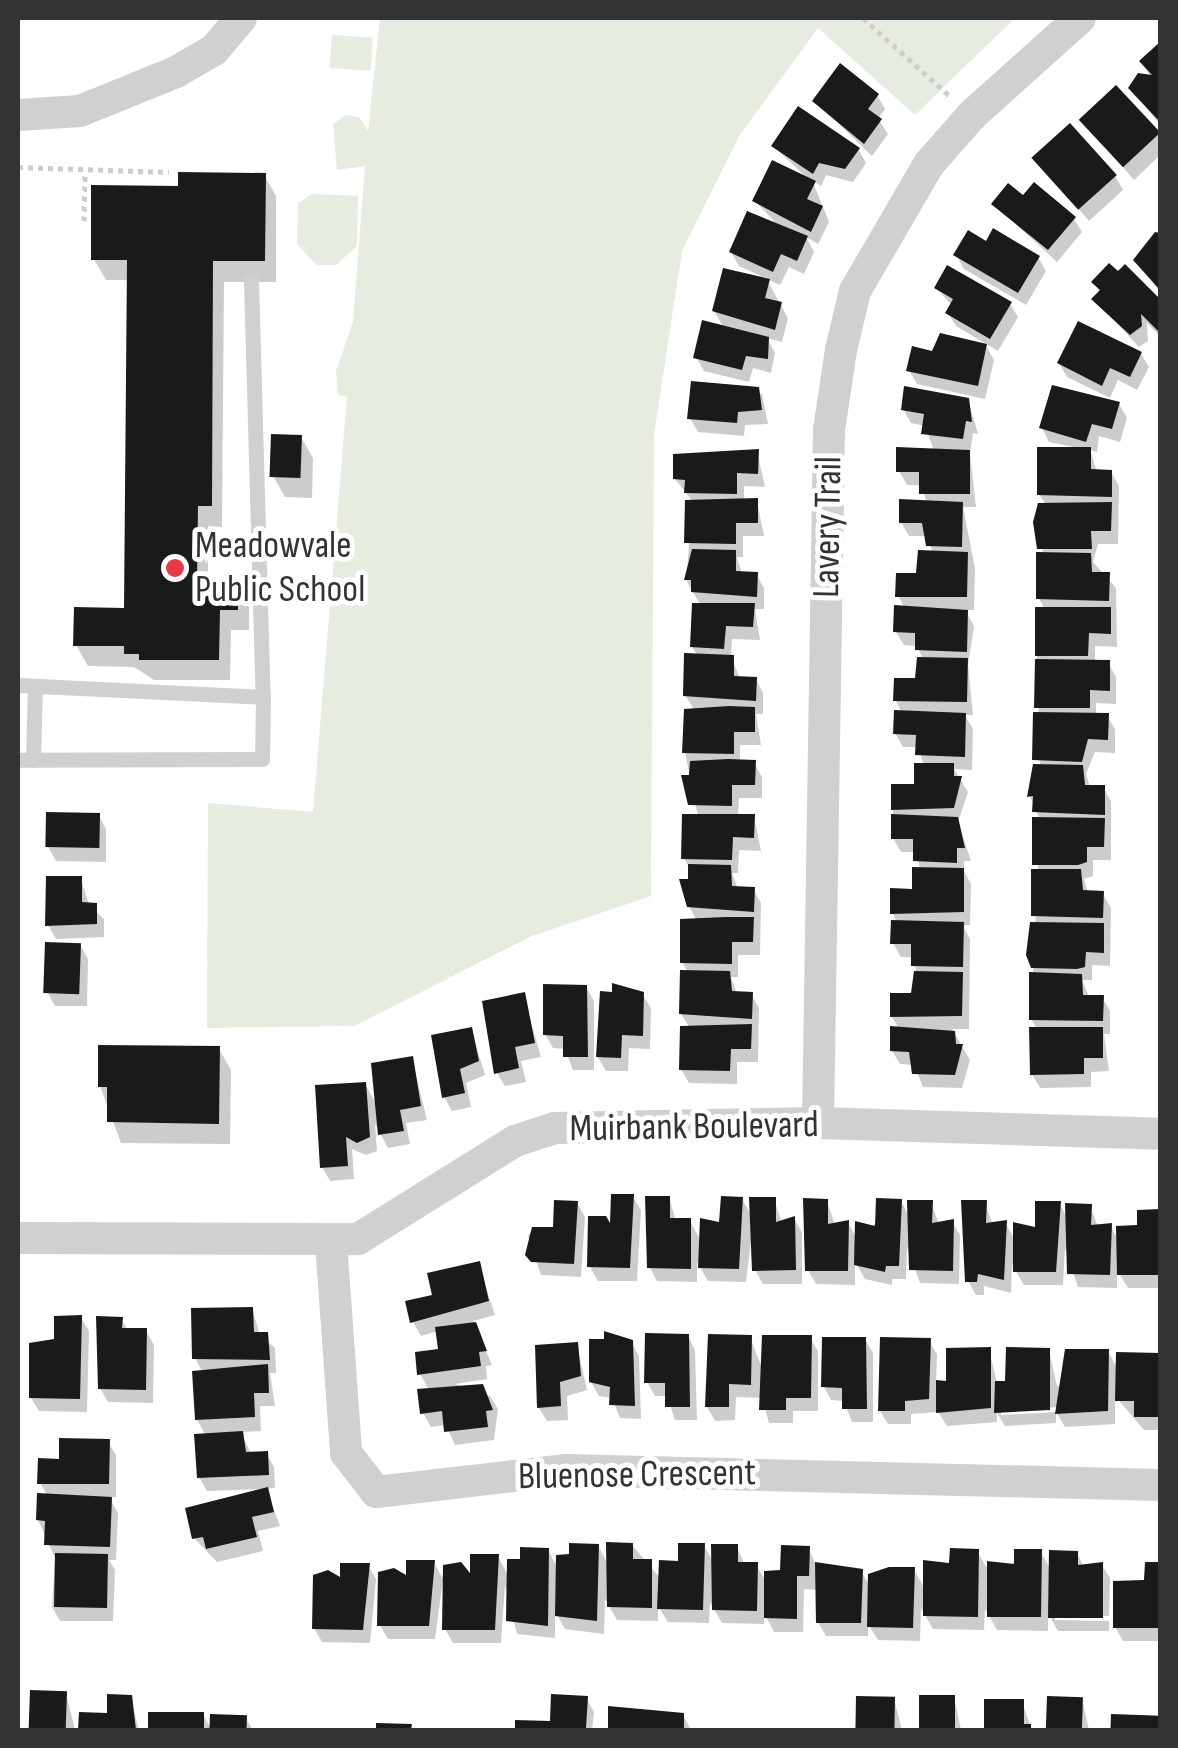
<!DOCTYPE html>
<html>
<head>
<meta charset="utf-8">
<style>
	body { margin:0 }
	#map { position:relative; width:1178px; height:1748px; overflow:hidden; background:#fff; font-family:"Sofia Sans Condensed",sans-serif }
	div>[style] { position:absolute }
	.green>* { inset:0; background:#e6ecdf; transform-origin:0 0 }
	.shadow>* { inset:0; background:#0003 }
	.building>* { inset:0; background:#1a1a1a; transform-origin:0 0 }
	.path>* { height:5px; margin-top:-2.5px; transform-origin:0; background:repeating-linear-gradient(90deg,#cdcdcd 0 5px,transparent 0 10px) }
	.lane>* { height:15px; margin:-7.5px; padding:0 7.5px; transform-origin:7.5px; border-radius:7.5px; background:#d0d0d0 }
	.street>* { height:32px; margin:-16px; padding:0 16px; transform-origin:16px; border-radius:16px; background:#d0d0d0 }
	.dots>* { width:28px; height:28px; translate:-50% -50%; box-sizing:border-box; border:5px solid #fff; border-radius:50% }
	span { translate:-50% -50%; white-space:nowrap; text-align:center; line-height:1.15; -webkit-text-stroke:10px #fff; paint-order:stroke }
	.street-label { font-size:38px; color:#333 }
	.poi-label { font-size:38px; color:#333 }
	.left { translate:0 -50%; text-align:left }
	.frame { position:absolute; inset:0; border:20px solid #333; pointer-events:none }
</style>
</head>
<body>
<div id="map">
	<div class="green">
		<div style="clip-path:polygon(380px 18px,1015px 18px,915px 115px,818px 28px,739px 136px,682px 251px,654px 435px,651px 896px,532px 936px,354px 1026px,207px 1028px,208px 803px,313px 812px,347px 397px,338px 395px,336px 371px,353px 322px,365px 166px,337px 170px,333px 124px,346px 115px,359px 117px,368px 131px)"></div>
		<div style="left:332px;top:35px;width:41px;height:33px;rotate:4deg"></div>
		<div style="clip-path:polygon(312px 194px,358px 196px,357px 246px,336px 265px,317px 265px,297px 244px,298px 203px)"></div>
	</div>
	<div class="shadow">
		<div style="clip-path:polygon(1159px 46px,1160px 48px,1160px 125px,1131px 88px,1151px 78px,1142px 62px)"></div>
		<div style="clip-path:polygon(1115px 88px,1160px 137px,1160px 155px,1134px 180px,1081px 119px)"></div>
		<div style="clip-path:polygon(877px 95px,885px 109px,878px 119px,888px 134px,872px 156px,815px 101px)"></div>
		<div style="clip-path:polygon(773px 146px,858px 149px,866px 163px,853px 182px,826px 175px,821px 186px,812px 180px,829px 222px,818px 244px,806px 237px,814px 252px,804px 274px,789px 267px,780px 285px,739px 266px,731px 252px,774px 221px,755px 201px,804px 175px)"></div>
		<div style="clip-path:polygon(1037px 160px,1115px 176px,1123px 190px,1089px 221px)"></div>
		<div style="clip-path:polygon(264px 175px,276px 196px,276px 282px,224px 282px,222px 527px,208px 526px,208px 585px,237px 586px,249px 607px,249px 630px,231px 630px,230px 680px,154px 680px,134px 667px,88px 666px,76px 645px,127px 610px,129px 280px,106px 280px,94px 259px,180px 188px)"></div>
		<div style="clip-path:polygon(1024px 199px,1074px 219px,1082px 232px,1057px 262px,994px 204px)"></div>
		<div style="clip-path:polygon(1160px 234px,1160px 292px,1136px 261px)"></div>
		<div style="clip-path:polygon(987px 244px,1038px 257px,1046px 271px,1026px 305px,964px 269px,956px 255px)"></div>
		<div style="clip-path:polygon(1125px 267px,1160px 302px,1160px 336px,1147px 323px,1148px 341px,1139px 347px,1094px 299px,1100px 293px,1094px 282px)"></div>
		<div style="clip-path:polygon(767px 280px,788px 318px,782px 342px,767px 338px,775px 353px,771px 373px,753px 368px,749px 382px,704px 371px,696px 357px,724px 328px,714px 311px)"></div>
		<div style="clip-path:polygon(937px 288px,1010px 304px,1018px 317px,998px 351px,956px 326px,948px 313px,952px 306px)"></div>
		<div style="clip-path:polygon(986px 346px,994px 360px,985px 399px,917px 384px,909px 370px,934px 353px)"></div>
		<div style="clip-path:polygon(1141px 354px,1149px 367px,1137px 390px,1118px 380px,1110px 398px,1067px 377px,1059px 363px)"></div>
		<div style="clip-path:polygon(693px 383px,762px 394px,768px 424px,745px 425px,744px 436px,698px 432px,690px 418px)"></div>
		<div style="clip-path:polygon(968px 400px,978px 434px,973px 433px,970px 454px,976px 507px,963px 507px,975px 568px,974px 610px,965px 610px,974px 626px,968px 665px,973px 715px,965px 715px,973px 729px,972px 770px,954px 769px,968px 792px,958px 822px,971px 861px,964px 861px,964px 871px,971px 884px,970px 925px,963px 926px,970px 939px,969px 1029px,952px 1029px,970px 1060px,962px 1088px,923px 1087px,914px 1065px,900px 1064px,892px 1051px,899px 1029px,892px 1017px,914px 995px,916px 971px,913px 957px,901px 957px,893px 943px,898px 923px,892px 913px,915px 891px,920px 869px,916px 852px,901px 852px,893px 838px,893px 809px,917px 786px,924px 766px,918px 747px,903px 747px,895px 733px,902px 713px,896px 701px,917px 681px,923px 659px,917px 646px,904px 645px,896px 632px,905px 608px,898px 596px,933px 553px,927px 536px,909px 536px,901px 522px,927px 503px,921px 485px,907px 485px,899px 471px,934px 451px,925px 426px,911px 423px,903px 409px)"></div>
		<div style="clip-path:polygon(1119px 404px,1127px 418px,1120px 442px,1099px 436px,1097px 452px,1090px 450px,1097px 472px,1111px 472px,1119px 486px,1118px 544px,1098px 544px,1093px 562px,1116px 588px,1117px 647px,1095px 646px,1095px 663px,1108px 663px,1116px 677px,1116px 704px,1096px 703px,1096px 715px,1107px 716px,1115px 729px,1115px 753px,1095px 752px,1086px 774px,1090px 787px,1103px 787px,1111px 801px,1111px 860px,1093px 860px,1093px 876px,1084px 879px,1088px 893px,1103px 894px,1111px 908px,1110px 966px,1092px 965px,1092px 980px,1082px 980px,1089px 997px,1102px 997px,1110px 1011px,1110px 1034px,1104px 1034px,1109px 1071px,1091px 1072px,1091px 1087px,1040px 1088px,1032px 1074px,1037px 1029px,1031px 1019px,1040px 820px,1030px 796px,1040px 767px,1037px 655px,1045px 610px,1039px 598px,1046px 505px,1039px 494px,1074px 447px,1049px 442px,1042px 428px)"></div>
		<div style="clip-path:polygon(301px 437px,313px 458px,312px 498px,285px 497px,273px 476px)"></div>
		<div style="clip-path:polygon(757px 451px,765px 487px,744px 486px,744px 501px,757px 501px,764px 536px,743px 536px,743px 557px,737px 557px,742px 574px,756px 574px,764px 588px,764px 609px,755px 609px,760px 640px,732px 639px,731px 656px,740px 679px,756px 679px,763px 693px,763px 714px,756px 714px,761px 745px,740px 745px,740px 763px,754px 763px,762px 777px,762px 798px,739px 798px,738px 816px,754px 816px,761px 851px,739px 850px,738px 873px,732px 873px,738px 889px,753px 889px,761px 903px,760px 955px,738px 955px,738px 977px,731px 977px,737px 994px,751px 994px,759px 1008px,758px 1062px,737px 1062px,737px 1084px,689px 1083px,681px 1069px,690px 1028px,681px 1014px,688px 972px,682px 962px,697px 921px,689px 906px,691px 871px,684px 858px,698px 817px,685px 752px,695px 711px,685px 695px,698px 656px,692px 647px,701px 606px,686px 580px,693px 502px,675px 479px)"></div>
		<div style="clip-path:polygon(99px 816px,106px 829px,106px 862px,56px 861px,48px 847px)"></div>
		<div style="clip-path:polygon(81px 879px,89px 905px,104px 919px,104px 937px,56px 939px,48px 925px)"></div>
		<div style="clip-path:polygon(80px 945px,88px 959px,87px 1006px,55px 1006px,47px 992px)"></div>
		<div style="clip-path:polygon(586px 987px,594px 1001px,594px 1070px,573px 1070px,565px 1049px,553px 1048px,545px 1034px)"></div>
		<div style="clip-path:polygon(642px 994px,651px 1008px,650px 1049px,629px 1048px,628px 1071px,606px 1071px,596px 1054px)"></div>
		<div style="clip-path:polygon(523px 995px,541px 1057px,521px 1061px,526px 1082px,505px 1086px,497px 1073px)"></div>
		<div style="clip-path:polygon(471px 1029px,485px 1075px,466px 1083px,471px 1107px,452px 1111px,444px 1097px)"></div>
		<div style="clip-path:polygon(219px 1049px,231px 1070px,230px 1144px,121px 1143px,100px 1086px)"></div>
		<div style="clip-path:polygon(412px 1059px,427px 1120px,406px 1123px,410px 1144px,388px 1148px,375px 1124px,377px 1151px,366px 1155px,352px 1149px,354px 1179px,330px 1181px,322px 1167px,365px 1084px,378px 1107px)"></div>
		<div style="clip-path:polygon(633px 1197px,641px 1210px,637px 1281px,598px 1281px,590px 1267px)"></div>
		<div style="clip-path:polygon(669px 1198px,676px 1221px,690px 1221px,701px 1241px,742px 1199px,753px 1218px,774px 1199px,782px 1223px,794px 1219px,802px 1232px,802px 1284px,763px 1284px,755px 1270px,753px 1224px,746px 1282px,708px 1281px,697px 1262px,697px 1282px,657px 1281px,650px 1268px)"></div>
		<div style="clip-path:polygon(827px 1201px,835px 1225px,848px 1223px,857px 1239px,901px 1201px,910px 1218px,931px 1203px,939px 1224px,952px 1222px,960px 1235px,959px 1284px,920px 1283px,907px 1247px,906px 1279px,892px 1279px,892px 1285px,865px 1279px,855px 1262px,855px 1285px,816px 1284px,808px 1270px)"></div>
		<div style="clip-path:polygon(577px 1203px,585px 1217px,581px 1277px,541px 1275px,528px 1236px,533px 1229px,555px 1230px)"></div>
		<div style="clip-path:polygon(985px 1203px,993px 1225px,1005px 1223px,1016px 1241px,1037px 1231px,1059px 1203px,1068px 1219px,1090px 1206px,1098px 1227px,1110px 1225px,1119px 1241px,1140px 1228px,1139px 1212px,1160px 1212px,1160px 1288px,1128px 1288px,1117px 1270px,1117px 1288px,1078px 1287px,1065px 1248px,1063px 1285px,1024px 1285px,1012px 1265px,1011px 1293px,984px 1286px,984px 1295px,976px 1295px,968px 1281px)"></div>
		<div style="clip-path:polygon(478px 1264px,495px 1315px,473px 1321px,492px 1365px,486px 1366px,487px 1379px,455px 1384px,490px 1396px,498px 1409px,494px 1440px,455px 1445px,446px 1425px,431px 1427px,423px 1413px,429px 1390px,420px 1374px,441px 1352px,438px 1331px,421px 1336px,413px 1322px)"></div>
		<div style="clip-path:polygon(252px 1309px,260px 1335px,275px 1348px,276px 1373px,270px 1373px,275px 1406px,260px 1406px,261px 1431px,241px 1432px,251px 1454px,266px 1453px,274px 1467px,275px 1488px,266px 1489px,280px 1526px,258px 1531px,263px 1551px,217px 1562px,194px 1538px,262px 1489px,207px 1491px,199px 1477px,206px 1436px,197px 1420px,203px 1373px,195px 1358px)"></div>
		<div style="clip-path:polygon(81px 1318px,89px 1331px,87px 1412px,39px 1411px,31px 1398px,57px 1341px)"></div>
		<div style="clip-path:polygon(121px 1319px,128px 1330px,146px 1331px,154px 1345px,153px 1403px,108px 1402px,100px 1388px)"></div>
		<div style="clip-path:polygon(688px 1336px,695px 1350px,697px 1420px,675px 1420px,667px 1396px,655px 1396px,647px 1382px)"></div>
		<div style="clip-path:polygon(750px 1337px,763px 1371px,810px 1338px,818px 1351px,818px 1411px,793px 1411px,793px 1423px,769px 1423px,762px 1398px,736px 1397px,735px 1420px,715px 1421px,707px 1407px)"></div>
		<div style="clip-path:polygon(865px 1339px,873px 1353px,873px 1422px,852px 1422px,844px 1401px,831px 1400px,824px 1387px)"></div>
		<div style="clip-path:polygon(929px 1341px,937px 1354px,936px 1383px,949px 1383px,989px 1350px,997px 1383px,1008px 1384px,1049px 1350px,1057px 1386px,1067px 1386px,1108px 1352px,1118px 1369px,1158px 1355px,1160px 1430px,1144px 1430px,1115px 1396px,1115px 1424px,1065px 1427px,1056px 1412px,1062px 1407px,1001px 1410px,1001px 1415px,1056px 1412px,1056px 1423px,1005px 1426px,997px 1413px,997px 1422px,947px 1426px,938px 1412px,911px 1414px,911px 1424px,888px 1424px,880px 1411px)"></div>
		<div style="clip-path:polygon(631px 1342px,639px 1356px,641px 1419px,620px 1418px,612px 1398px,599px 1396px,591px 1382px)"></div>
		<div style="clip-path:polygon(577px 1345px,587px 1390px,567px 1396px,568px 1420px,547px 1421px,539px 1408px)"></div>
		<div style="clip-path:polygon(108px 1442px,116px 1455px,116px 1497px,109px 1497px,118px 1513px,116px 1560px,109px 1560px,115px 1570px,113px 1621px,60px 1621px,52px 1607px,55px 1558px,38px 1520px,48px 1496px,40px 1483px,61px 1461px)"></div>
		<div style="clip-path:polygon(632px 1545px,661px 1579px,704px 1546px,714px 1563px,737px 1547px,745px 1565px,756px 1565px,767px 1583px,808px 1548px,816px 1565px,861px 1571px,870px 1586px,914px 1570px,926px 1591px,977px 1551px,990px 1573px,1040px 1551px,1051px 1570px,1077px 1553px,1084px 1567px,1102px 1565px,1110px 1578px,1109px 1616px,1055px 1615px,1055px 1620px,1109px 1621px,1109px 1631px,1058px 1631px,1048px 1613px,1048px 1631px,997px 1630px,985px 1609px,984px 1630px,933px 1629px,921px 1608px,920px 1641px,878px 1640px,868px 1624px,868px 1636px,826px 1636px,818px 1622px,818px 1590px,804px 1589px,803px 1632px,774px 1632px,764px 1613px,764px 1624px,722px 1623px,710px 1602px,709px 1623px,668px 1622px,658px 1606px,658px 1621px,617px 1620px,605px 1599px,604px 1634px,565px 1629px,555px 1611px,555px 1638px,517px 1634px,505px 1585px,501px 1643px,453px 1643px,445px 1629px,472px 1580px,498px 1557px,509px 1577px,548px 1550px,558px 1569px,598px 1546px,609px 1566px)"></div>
		<div style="clip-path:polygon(434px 1563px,443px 1579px,435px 1639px,388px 1639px,380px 1625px,408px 1580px)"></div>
		<div style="clip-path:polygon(1147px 1565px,1160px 1565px,1160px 1641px,1123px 1641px,1115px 1627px,1147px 1582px)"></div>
		<div style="clip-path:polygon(368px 1566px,376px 1579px,370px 1643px,322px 1642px,314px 1628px,342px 1582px)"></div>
		<div style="clip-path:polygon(33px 1693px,66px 1693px,75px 1730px,34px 1730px)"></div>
		<div style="clip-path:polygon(130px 1697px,139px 1730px,81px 1730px,81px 1715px,109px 1715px)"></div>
		<div style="clip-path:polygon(922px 1697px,954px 1697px,961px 1730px,922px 1730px)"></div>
		<div style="clip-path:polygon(586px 1698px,594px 1712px,592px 1730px,517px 1730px,517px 1722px,552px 1724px)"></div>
		<div style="clip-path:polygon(858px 1699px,894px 1699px,902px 1730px,858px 1730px)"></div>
		<div style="clip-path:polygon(1050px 1699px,1082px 1699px,1089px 1730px,1049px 1730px)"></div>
		<div style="clip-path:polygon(986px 1701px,1022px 1702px,1032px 1730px,986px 1730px)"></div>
		<div style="clip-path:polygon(610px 1710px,683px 1715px,691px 1730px,610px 1730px)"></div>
		<div style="clip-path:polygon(203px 1715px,212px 1730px,150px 1730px,150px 1716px)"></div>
		<div style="clip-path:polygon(213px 1716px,245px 1717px,253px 1730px,212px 1730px)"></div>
	</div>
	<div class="building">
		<div style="clip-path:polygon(1160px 42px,1160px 122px,1128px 88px,1138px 73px,1152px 75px,1139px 61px)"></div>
		<div style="clip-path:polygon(840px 63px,879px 94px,868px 109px,882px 119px,864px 144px,812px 101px)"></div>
		<div style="left:1116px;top:85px;width:65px;height:51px;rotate:47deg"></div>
		<div style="clip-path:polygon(798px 106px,860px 148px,845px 169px,819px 163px,813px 174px,771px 146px)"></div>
		<div style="left:1070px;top:123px;width:70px;height:52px;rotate:48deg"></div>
		<div style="clip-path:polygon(772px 160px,816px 181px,807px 199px,823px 206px,811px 232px,752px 201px)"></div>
		<div style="clip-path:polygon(178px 172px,266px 173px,265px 261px,213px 261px,212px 506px,198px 506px,197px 583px,238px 583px,238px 610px,220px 610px,219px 660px,139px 660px,139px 654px,124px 654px,124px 646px,73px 646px,74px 607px,124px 608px,127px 260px,91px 260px,91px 185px,178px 186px)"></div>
		<div style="clip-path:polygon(1034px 182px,1076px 217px,1048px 250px,991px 204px,1008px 183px,1023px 195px)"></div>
		<div style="clip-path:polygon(747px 211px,808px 236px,797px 261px,781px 254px,773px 272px,729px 252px)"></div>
		<div style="clip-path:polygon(993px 228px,1040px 256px,1018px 293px,953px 255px,968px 230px,986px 241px)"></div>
		<div style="clip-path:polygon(1155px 232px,1160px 233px,1160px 290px,1133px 260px)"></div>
		<div style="clip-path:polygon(1109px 263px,1118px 271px,1125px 264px,1160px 299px,1160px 333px,1141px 314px,1142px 326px,1130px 335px,1091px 299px,1100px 290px,1091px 282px)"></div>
		<div style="clip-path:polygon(947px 265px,1012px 302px,990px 339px,945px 313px,953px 299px,934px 288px)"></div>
		<div style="clip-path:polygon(723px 268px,770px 279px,765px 298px,782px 302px,775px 330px,712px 311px)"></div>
		<div style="clip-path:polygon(702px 320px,769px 337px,768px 359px,746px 356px,742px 370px,693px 358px)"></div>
		<div style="clip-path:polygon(1078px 321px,1142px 352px,1130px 377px,1110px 368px,1102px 386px,1057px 363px)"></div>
		<div style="clip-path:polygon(940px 333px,987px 344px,978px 386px,906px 371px,912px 346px,932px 351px)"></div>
		<div style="clip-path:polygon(691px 381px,759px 387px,762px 410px,738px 412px,737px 423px,687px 419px)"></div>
		<div style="clip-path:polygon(1052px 385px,1120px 402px,1112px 429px,1092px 424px,1086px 442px,1039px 428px)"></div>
		<div style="clip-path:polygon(904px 386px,969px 398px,972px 422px,966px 421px,963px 439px,921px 434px,924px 414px,901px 410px)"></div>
		<div style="left:271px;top:434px;width:31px;height:43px;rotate:2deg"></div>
		<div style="clip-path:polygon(896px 447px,970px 450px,970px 494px,919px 494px,919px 472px,896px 472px)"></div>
		<div style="clip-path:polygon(1037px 447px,1091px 447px,1091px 469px,1112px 470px,1112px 497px,1037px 495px)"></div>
		<div style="clip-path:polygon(759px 449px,758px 474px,737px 473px,737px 494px,684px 493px,685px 480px,673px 479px,673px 454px)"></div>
		<div style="clip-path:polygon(758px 498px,758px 523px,736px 523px,736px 544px,684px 543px,685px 500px)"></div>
		<div style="clip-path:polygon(899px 499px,963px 502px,962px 547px,926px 546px,922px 523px,899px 523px)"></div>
		<div style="clip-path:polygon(1112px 502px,1111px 531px,1091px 531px,1092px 549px,1037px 549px,1033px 522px,1038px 503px)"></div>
		<div style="clip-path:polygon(692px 549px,736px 550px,736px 571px,758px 572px,757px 597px,691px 592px,691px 580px,684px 580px)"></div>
		<div style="clip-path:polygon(918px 550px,968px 552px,967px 597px,895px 597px,896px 573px,916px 573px)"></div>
		<div style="clip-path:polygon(1036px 552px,1091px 553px,1092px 572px,1110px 572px,1109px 601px,1036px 599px)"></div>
		<div style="clip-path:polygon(692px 603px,755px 603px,753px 627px,726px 626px,724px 649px,690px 647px)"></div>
		<div style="clip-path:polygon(894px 605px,968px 610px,967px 652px,915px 650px,915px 633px,893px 632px)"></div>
		<div style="clip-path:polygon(1035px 607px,1111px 607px,1111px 634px,1089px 633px,1088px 656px,1035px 656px)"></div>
		<div style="clip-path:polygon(684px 653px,734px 655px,734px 676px,757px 677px,756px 701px,683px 696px)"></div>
		<div style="clip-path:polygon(917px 657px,968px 658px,967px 702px,893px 701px,894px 678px,915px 678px)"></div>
		<div style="clip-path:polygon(1035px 659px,1110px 660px,1110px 691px,1090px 690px,1090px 708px,1034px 708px)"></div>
		<div style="clip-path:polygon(729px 706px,755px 707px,755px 732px,734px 732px,734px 754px,682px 753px,684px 709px)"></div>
		<div style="clip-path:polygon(894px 710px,966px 713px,965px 757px,915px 755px,916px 735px,893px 734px)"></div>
		<div style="clip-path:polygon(1033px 712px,1109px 713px,1108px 740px,1088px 739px,1082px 762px,1032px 760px)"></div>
		<div style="clip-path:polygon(728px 759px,756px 760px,755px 785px,732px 785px,732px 806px,688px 805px,681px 775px,689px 775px,690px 761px)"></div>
		<div style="clip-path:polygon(914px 763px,954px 763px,954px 776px,962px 776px,954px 808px,891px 810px,891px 784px,914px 784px)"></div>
		<div style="clip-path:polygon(1033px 764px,1083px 765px,1085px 785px,1105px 785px,1105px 815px,1032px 812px,1033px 796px,1027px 797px)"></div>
		<div style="left:46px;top:812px;width:54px;height:35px;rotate:1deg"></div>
		<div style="clip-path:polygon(682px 814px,755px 814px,754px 838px,733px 837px,732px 860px,681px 859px)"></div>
		<div style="clip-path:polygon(891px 814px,958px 817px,965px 848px,957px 848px,957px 863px,913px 861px,913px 839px,891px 839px)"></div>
		<div style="clip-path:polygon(1032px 817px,1105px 818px,1104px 847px,1087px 847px,1087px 862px,1078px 865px,1032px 865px)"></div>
		<div style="clip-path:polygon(688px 864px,731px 865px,732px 886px,755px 887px,754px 912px,687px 907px,679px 879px,688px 879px)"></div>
		<div style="clip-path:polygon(912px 867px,964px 868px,964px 912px,890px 914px,890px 888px,912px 889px)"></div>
		<div style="clip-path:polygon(1031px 869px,1081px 869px,1083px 890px,1104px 891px,1103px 918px,1031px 916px)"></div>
		<div style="clip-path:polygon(46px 876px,82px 876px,82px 902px,97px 903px,97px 924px,45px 926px)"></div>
		<div style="clip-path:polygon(726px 917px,754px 917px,753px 942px,732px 942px,732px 964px,680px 963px,680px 919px)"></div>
		<div style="clip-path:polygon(891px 920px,964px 922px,963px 967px,911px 966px,911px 944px,890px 944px)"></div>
		<div style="clip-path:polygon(1030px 922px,1104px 923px,1104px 953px,1086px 952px,1085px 967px,1077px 969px,1031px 968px,1026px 955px)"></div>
		<div style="left:45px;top:942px;width:36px;height:51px;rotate:2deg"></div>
		<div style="clip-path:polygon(680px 970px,730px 971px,732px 991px,753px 992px,752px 1019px,679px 1014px)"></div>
		<div style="clip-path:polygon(914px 971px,963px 972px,962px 1016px,890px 1017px,890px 993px,911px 993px)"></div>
		<div style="clip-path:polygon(1029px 972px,1082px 974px,1083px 995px,1104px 995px,1103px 1021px,1029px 1020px)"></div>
		<div style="clip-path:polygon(612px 983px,644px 992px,643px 1036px,622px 1035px,621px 1058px,596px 1057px,600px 991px,612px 992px)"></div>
		<div style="clip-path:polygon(543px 984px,587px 985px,588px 1057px,563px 1057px,563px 1036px,543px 1035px)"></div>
		<div style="clip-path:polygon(525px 992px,535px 1043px,515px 1047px,519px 1068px,494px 1074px,482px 1001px)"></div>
		<div style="clip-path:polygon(752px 1024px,751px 1049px,731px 1049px,730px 1071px,679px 1070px,680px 1026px)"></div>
		<div style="clip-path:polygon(890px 1026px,955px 1031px,956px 1044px,963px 1044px,955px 1075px,912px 1074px,909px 1052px,890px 1051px)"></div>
		<div style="clip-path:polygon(472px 1027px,479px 1061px,460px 1069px,465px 1093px,442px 1098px,431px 1035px)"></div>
		<div style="clip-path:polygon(1029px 1027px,1103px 1027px,1103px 1058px,1084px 1058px,1084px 1074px,1030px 1075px)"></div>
		<div style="clip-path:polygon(98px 1045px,220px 1046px,219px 1124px,107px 1122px,107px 1087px,98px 1087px)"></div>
		<div style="clip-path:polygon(413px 1056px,421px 1106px,400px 1110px,404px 1131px,378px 1135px,371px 1063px)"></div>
		<div style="clip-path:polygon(366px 1082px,370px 1137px,357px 1143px,346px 1137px,348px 1166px,320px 1168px,315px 1085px)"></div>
		<div style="clip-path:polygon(611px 1194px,634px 1194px,630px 1268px,587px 1267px,588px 1216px,606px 1216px,610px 1223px)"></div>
		<div style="clip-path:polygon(645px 1196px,670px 1196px,670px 1218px,691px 1218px,691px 1269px,647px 1268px)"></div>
		<div style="clip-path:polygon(721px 1196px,743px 1197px,739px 1269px,698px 1268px,700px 1218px,719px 1222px)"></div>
		<div style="clip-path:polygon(749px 1197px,776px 1197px,776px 1222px,795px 1216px,796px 1270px,752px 1271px)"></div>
		<div style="clip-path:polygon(803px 1198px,828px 1199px,828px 1224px,849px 1220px,848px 1271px,805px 1271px)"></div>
		<div style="clip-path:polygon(876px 1198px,902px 1199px,899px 1266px,886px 1266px,885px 1272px,854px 1265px,855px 1221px,875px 1226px)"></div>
		<div style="clip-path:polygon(554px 1200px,578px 1201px,574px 1264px,531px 1262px,525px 1255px,532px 1227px,553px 1227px)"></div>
		<div style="clip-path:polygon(907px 1200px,933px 1200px,932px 1223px,954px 1219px,953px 1271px,909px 1270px)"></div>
		<div style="clip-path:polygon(961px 1200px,987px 1200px,986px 1223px,1007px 1220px,1004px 1280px,978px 1274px,977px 1282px,965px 1282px)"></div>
		<div style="clip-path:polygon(1035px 1201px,1061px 1201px,1056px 1272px,1013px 1272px,1013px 1222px,1035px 1227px)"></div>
		<div style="clip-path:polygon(1065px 1203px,1092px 1204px,1091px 1225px,1112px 1223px,1110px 1275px,1067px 1274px)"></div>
		<div style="clip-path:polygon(1160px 1209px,1160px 1275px,1117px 1275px,1116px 1226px,1137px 1225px,1137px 1210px)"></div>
		<div style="clip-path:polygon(480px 1261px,489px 1301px,410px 1323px,405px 1301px,432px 1295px,427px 1273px)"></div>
		<div style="clip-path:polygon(253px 1307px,254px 1332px,268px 1332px,270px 1360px,192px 1359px,191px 1308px)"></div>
		<div style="clip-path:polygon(82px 1315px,80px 1399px,29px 1398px,29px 1343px,54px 1339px,54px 1316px)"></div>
		<div style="clip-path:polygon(96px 1316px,123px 1317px,122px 1328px,147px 1328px,146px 1390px,98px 1389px)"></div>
		<div style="clip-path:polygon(476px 1322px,487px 1351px,479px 1352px,481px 1366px,417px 1375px,415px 1352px,438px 1349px,435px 1327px)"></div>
		<div style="clip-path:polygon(604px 1331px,633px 1340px,635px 1406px,609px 1405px,610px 1387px,589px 1382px,589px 1339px,604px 1339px)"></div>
		<div style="clip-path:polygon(645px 1333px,689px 1334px,690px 1407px,665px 1407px,665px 1383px,644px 1383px)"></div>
		<div style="clip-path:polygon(708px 1334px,752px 1335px,751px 1385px,729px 1384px,729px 1407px,705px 1407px)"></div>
		<div style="clip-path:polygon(762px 1335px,812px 1335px,811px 1398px,786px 1398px,786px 1410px,759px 1410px)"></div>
		<div style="clip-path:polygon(822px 1337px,866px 1337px,867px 1409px,842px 1409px,842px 1388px,821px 1387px)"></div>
		<div style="clip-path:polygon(880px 1337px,931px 1338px,929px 1399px,905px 1401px,905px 1411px,878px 1411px)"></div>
		<div style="clip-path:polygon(578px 1342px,581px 1376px,560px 1382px,561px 1406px,537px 1408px,535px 1345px)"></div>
		<div style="clip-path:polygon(991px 1347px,991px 1408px,936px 1413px,936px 1380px,946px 1381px,946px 1348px)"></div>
		<div style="clip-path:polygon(1006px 1347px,1050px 1348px,1050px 1410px,994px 1413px,995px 1381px,1005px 1381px)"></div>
		<div style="clip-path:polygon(1065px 1349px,1109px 1349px,1108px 1411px,1055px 1414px)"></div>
		<div style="clip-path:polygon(1116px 1352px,1160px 1353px,1160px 1417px,1134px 1417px,1134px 1401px,1115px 1401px)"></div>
		<div style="clip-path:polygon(268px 1364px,269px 1393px,254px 1393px,255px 1417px,195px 1420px,192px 1371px)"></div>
		<div style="clip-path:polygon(483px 1384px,493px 1410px,486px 1411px,488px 1427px,444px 1432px,442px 1411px,420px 1414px,417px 1389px)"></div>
		<div style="clip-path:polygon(243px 1431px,246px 1452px,268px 1451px,269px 1475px,197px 1478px,194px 1434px)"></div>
		<div style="clip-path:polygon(59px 1438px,110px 1439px,109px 1484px,37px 1484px,38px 1458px,59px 1459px)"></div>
		<div style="clip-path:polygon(268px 1487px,274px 1512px,252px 1517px,257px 1537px,206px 1549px,203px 1537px,192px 1539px,185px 1508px)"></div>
		<div style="clip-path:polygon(37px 1493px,112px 1497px,110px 1547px,44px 1545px,45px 1521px,36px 1520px)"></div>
		<div style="clip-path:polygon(606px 1542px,633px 1543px,633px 1559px,652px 1559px,652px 1608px,607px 1607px)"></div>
		<div style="clip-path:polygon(569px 1543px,599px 1544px,597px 1621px,555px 1616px,556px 1555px,569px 1554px)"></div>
		<div style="clip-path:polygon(678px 1543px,705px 1543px,703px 1610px,657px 1609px,659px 1560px,678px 1561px)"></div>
		<div style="clip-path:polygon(711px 1544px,738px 1544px,738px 1562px,758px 1562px,757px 1611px,712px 1610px)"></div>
		<div style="clip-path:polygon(781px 1545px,810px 1546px,809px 1576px,797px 1576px,797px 1619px,764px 1618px,764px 1571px,780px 1570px)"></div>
		<div style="clip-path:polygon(520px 1547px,549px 1548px,548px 1626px,506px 1621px,507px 1559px,520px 1559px)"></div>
		<div style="clip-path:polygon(950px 1548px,979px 1549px,978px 1617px,923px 1616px,923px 1560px,949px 1563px)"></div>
		<div style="clip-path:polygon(1014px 1549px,1042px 1549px,1041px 1617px,987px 1617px,987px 1561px,1014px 1564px)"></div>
		<div style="clip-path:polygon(1049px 1550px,1078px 1551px,1078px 1565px,1103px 1562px,1103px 1618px,1048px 1618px)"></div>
		<div style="left:55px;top:1553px;width:53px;height:54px;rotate:1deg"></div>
		<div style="clip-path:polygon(470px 1554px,499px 1554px,495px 1630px,442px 1630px,443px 1565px,461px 1562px,470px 1573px)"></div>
		<div style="clip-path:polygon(406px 1560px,435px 1560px,429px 1626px,377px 1626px,378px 1572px,394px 1568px,406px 1575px)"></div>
		<div style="clip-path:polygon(815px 1562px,863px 1569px,861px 1623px,816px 1623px)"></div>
		<div style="clip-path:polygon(1145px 1562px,1160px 1562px,1160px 1628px,1113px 1628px,1113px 1581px,1144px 1580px)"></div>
		<div style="clip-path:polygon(340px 1563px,370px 1563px,363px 1630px,312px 1629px,313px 1575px,328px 1570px,340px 1577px)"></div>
		<div style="clip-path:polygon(889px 1567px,915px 1567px,913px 1628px,867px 1627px,868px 1574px)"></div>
		<div style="left:30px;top:1690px;width:37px;height:40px;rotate:2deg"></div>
		<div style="clip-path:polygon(107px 1694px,132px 1695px,136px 1730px,78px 1730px,79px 1712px,107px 1713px)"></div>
		<div style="clip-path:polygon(551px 1694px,588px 1696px,586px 1728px,515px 1730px,515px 1720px,550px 1721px)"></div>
		<div style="left:919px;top:1695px;width:36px;height:35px"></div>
		<div style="left:856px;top:1696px;width:39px;height:34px;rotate:1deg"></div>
		<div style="left:1047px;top:1696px;width:36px;height:34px;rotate:2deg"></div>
		<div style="clip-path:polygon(984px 1699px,1024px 1699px,1024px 1724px,1031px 1724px,1031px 1730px,984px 1730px)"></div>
		<div style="clip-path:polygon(608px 1706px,684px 1713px,684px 1730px,608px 1730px)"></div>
		<div style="left:204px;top:1712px;width:18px;height:56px;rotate:90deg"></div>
		<div style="left:210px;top:1714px;width:37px;height:16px;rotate:2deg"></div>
		<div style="left:1111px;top:1714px;width:49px;height:16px;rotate:2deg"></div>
		<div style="clip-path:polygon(376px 1723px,412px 1724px,411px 1730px,376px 1730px)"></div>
	</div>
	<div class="path">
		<div style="left:863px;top:18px;width:117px;rotate:41.9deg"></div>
		<div style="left:18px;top:167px;width:151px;rotate:1.9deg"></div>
		<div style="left:84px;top:221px;width:47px;rotate:-88.8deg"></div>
	</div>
	<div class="lane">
		<div style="left:251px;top:280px;width:417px;rotate:88.4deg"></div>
		<div style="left:18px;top:685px;width:245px;rotate:2.8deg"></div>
		<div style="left:263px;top:697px;width:62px;rotate:90.9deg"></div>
		<div style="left:262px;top:759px;width:244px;rotate:179.8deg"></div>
		<div style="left:33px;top:760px;width:74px;rotate:-88.5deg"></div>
	</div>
	<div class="street">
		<div style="left:18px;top:115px;width:62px;rotate:-3.7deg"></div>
		<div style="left:80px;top:111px;width:104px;rotate:-22.1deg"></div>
		<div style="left:176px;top:72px;width:44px;rotate:-30.1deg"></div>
		<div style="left:214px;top:50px;width:42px;rotate:-49.8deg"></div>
		<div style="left:818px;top:1123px;width:693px;rotate:-89.09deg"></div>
		<div style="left:829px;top:430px;width:81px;rotate:-81.5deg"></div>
		<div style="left:841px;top:350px;width:61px;rotate:-76.7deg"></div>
		<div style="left:855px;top:291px;width:147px;rotate:-59.8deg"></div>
		<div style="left:929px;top:164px;width:65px;rotate:-48.7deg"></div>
		<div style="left:972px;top:115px;width:145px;rotate:-41.9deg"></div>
		<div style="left:18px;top:1238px;width:340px;rotate:0.2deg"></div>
		<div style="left:358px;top:1239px;width:185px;rotate:-32deg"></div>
		<div style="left:515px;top:1141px;width:42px;rotate:-18deg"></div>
		<div style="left:555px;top:1128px;width:263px;rotate:-1.1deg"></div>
		<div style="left:818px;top:1123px;width:342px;rotate:1.8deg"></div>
		<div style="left:331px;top:1242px;width:212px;rotate:85.9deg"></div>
		<div style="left:346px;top:1453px;width:49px;rotate:52.4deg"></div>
		<div style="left:376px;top:1492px;width:192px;rotate:-6.6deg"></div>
		<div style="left:567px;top:1470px;width:593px;rotate:1.45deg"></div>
	</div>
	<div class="dots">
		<div style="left:175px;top:568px;background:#e63946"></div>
	</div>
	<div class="street-label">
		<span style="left:828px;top:527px;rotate:-89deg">Lavery Trail</span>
		<span style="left:694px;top:1127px;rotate:-1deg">Muirbank Boulevard</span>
		<span style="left:637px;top:1475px;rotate:-1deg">Bluenose Crescent</span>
	</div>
	<div class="poi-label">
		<span class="left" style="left:195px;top:568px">Meadowvale<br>Public School</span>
	</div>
	<div class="frame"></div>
</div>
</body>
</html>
